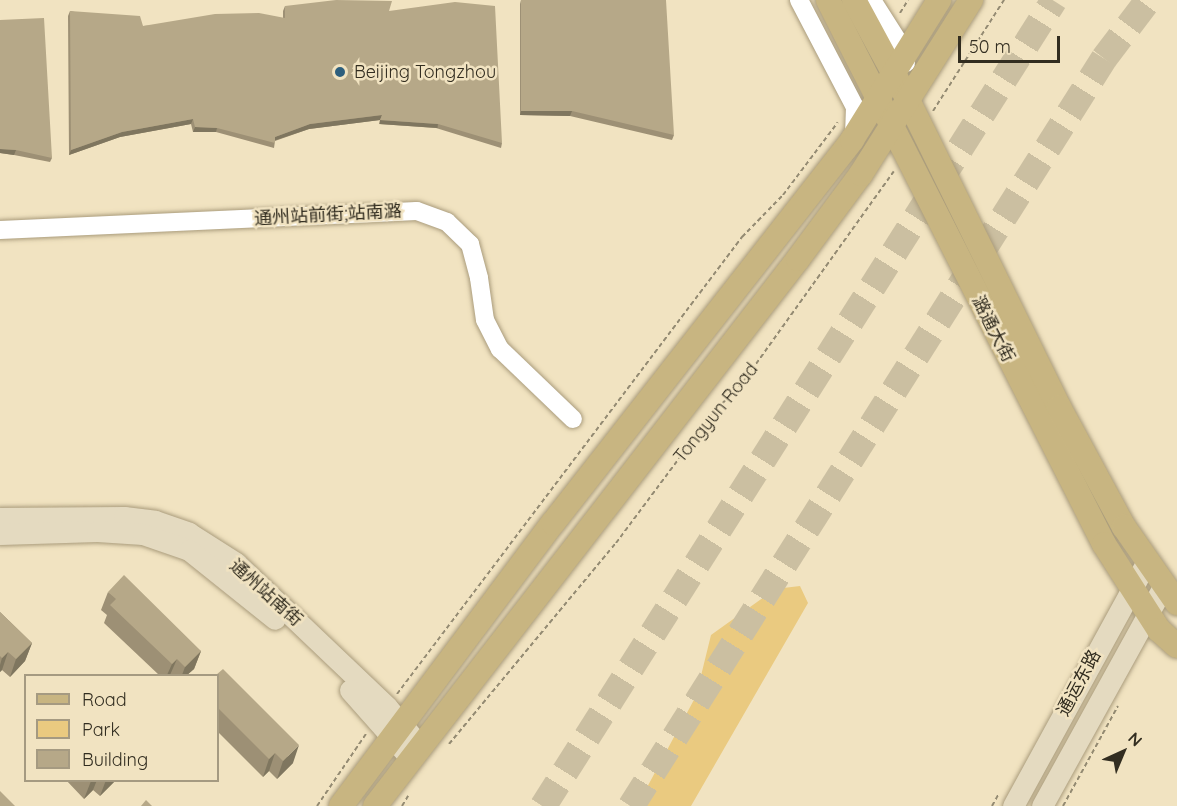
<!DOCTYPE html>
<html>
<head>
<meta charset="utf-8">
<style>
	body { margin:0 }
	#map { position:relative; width:1177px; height:806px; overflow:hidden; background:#f1e3c1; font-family:Quicksand,"Noto Sans SC",sans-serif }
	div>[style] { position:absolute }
	.green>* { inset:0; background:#eaca80 }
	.motorway-tunnel>* { height:27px; margin-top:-13.5px; transform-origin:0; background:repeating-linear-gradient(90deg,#cbbfa1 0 27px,transparent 0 41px) }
	.path>* { height:2px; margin-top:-1px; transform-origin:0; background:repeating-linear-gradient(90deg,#938a72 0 4.5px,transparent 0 7.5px) }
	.roads { filter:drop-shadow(0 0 2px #aa9c7c) drop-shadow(0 0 2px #aa9c7c) }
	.tertiary>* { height:18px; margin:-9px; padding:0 9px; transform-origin:9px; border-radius:9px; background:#fff }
	.secondary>* { height:21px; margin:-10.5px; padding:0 10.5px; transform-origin:10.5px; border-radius:10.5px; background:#e4dac0 }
	.primary>* { height:24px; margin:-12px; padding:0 12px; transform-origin:12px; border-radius:12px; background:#c8b581 }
	.wall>* { inset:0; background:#9d9075 }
	.shaded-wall>* { inset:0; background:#7f765f; transform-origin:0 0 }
	.building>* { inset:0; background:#b6a888 }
	.dots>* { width:16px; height:16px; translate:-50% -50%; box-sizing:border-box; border:3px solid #f1e3c1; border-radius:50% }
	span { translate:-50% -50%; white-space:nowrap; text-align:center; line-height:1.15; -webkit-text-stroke:5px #f1e3c1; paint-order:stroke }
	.poi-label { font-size:18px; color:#322d20 }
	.left { translate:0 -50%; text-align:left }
	.street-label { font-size:18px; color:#322d20 }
	.legend { position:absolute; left:24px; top:674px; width:195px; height:108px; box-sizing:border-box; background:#f1e3c1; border:2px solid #a59a81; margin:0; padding:8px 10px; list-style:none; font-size:18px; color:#322d20 }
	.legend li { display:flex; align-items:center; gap:12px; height:30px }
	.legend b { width:30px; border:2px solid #a59a81 }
	.north { position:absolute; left:1093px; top:722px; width:60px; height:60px; -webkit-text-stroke:4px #f1e3c1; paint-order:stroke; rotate:44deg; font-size:16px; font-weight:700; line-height:24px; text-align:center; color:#322d20 }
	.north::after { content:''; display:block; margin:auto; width:21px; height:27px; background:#322d20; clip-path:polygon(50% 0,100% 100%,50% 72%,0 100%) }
	.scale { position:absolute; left:958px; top:36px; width:102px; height:27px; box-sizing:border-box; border:3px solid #322d20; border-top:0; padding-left:8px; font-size:18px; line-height:21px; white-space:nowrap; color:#322d20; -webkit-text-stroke:4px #f1e3c1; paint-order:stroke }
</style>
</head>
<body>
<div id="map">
	<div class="green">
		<div style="clip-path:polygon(800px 586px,808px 603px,691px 806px,637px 806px,696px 696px,711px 635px,775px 589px)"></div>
	</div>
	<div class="motorway-tunnel">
		<div style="left:543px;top:806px;width:954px;rotate:-57.63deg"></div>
		<div style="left:631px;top:806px;width:885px;rotate:-57.69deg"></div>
		<div style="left:1104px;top:58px;width:73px;rotate:-52.8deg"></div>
	</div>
	<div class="path">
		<div style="left:900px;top:13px;width:15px;rotate:-58deg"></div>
		<div style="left:933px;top:111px;width:132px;rotate:-57.4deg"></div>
		<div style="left:397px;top:694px;width:573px;rotate:-52.95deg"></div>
		<div style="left:742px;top:237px;width:59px;rotate:-45.7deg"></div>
		<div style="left:783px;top:195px;width:91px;rotate:-53deg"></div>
		<div style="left:449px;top:744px;width:261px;rotate:-50.3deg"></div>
		<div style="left:616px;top:543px;width:161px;rotate:-53.3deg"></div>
		<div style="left:712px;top:414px;width:45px;rotate:-45.9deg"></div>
		<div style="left:743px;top:382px;width:259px;rotate:-54.4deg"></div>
		<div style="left:317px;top:806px;width:87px;rotate:-55.8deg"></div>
		<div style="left:402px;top:806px;width:12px;rotate:-59deg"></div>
		<div style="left:992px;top:806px;width:13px;rotate:-61deg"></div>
		<div style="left:1063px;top:806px;width:114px;rotate:-61.2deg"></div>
	</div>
	<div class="roads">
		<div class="tertiary">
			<div style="left:799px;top:0;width:121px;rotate:62.4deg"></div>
			<div style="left:855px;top:107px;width:27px;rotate:92deg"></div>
			<div style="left:872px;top:0;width:62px;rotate:57.6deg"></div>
			<div style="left:905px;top:52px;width:11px;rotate:85deg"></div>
			<div style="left:0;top:230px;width:417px;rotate:-2.6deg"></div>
			<div style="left:417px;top:211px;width:32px;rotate:20deg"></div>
			<div style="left:447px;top:222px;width:32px;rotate:44deg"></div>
			<div style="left:470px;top:244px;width:35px;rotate:75deg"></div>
			<div style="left:479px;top:278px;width:42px;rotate:81.9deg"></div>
			<div style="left:485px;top:320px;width:33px;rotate:63deg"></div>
			<div style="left:500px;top:349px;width:101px;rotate:43.8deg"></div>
		</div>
		<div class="secondary">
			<div style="left:0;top:518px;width:124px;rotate:-0.5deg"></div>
			<div style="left:124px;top:517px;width:31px;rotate:7deg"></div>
			<div style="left:155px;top:521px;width:36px;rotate:19deg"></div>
			<div style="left:189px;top:533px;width:56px;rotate:32.6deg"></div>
			<div style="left:236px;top:563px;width:209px;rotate:43.6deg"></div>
			<div style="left:387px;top:707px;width:52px;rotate:49.6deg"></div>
			<div style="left:0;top:534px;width:97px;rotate:-1.8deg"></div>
			<div style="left:97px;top:531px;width:46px;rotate:3.7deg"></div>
			<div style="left:143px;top:534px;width:49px;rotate:19.2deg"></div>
			<div style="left:189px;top:550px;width:110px;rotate:38.7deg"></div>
			<div style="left:350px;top:690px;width:92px;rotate:48.5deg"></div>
			<div style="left:1013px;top:806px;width:279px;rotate:-61.3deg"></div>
			<div style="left:1042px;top:806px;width:252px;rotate:-61.1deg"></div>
		</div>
		<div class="primary">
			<div style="left:828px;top:0;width:610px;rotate:63.1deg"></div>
			<div style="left:1104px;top:544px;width:102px;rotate:57.4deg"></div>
			<div style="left:1159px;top:630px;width:24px;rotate:42deg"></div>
			<div style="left:854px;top:0;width:114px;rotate:61.6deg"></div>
			<div style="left:908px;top:100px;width:342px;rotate:63.8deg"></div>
			<div style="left:1059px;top:407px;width:136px;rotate:61.6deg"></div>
			<div style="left:1124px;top:527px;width:93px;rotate:55.1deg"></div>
			<div style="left:341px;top:806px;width:354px;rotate:-53.2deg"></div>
			<div style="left:553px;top:523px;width:486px;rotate:-52deg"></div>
			<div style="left:852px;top:140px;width:165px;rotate:-58.1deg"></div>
			<div style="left:375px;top:806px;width:691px;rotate:-52.28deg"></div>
			<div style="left:798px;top:259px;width:106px;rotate:-53.5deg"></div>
			<div style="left:861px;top:174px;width:206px;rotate:-57.7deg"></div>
		</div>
	</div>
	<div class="wall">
		<div style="clip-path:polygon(521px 0,674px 135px,672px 140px,570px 116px,520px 115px,520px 4px)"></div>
		<div style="clip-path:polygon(285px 6px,389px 11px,502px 143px,501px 148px,436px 128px,379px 124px,380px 120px,309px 129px,275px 141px,274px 148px,216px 132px,193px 132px,191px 124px,120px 137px,69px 155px,68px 16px,70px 11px,143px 26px,283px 18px,283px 11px)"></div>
		<div style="clip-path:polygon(0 20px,52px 158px,50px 162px,14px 155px,0 153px)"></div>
		<div style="clip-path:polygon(108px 592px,201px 651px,194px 669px,187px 675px,159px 675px,104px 623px,107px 615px,101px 610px)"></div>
		<div style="clip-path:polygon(0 612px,32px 643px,25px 661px,10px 677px,2px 670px,0 672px)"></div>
		<div style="clip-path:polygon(218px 675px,293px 763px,277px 779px,269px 771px,263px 777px,218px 732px)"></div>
		<div style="clip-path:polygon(66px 780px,116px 780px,100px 796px,93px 790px,84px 799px)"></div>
	</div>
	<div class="shaded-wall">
		<div style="clip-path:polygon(521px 111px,572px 111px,570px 116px,520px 115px)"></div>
		<div style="clip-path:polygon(382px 115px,380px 120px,309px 129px,273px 141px,275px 137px,310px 124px)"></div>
		<div style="clip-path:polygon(193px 119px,191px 124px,120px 137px,69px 155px,71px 150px,122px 132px)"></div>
		<div style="left:380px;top:120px;width:58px;height:4px;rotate:4deg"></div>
		<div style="clip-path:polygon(195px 127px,217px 128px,216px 132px,193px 132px)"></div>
		<div style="clip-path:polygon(0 149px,16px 150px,14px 155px,0 153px)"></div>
		<div style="clip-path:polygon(32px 643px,25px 661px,10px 677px,16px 659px)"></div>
		<div style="clip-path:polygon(201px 651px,194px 669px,187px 675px,182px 675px,185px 667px)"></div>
		<div style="clip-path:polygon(8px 652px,2px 670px,0 672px,0 665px,2px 658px)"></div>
		<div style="clip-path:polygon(177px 659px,170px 675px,167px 675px,172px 664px)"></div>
		<div style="clip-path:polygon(299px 745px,293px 763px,277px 779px,283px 761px)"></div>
		<div style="clip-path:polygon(275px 753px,269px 771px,263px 777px,269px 759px)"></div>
		<div style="clip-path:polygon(97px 780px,93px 790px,84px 799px,91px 781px)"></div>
		<div style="clip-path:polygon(106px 780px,116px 780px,100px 796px)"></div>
	</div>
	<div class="building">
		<div style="clip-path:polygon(336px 0,392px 1px,389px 11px,455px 2px,495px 6px,502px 143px,438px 124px,380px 120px,382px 115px,310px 124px,275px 137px,275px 143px,217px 128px,195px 127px,193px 119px,122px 132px,71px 150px,70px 11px,140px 16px,143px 26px,215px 14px,259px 13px,285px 18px,285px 6px)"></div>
		<div style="clip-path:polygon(521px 0,666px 0,674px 135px,572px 111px,521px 111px)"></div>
		<div style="clip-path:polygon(44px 18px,52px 158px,16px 150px,0 149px,0 20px)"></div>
		<div style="clip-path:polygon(124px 575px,201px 651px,185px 667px,177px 659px,172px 664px,110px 605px,116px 599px,108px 592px)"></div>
		<div style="clip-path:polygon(0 612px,32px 643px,16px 659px,8px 652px,2px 658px,0 656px)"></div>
		<div style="clip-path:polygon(223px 669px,299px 745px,283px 761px,275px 753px,269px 759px,218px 708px,218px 675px,216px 675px)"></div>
		<div style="clip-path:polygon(0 791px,15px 806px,0 806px)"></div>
		<div style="clip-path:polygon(146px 800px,152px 806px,141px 806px)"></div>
	</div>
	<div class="dots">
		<div style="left:340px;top:72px;background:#2e5f7d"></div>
	</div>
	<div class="poi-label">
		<span class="left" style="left:354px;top:72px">Beijing Tongzhou</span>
	</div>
	<div class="street-label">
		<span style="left:328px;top:215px;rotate:-3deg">通州站前街;站南潞</span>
		<span style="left:993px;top:329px;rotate:63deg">潞通大街</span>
		<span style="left:716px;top:413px;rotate:-51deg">Tongyun Road</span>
		<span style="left:266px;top:593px;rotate:42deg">通州站南街</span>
		<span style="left:1079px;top:683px;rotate:-62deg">通运东路</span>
	</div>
	<ul class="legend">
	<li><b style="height:8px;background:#c8b581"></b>Road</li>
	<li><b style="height:16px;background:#eaca80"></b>Park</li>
	<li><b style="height:16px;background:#b6a888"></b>Building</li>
	</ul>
	<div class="north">N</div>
	<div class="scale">50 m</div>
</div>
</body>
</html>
